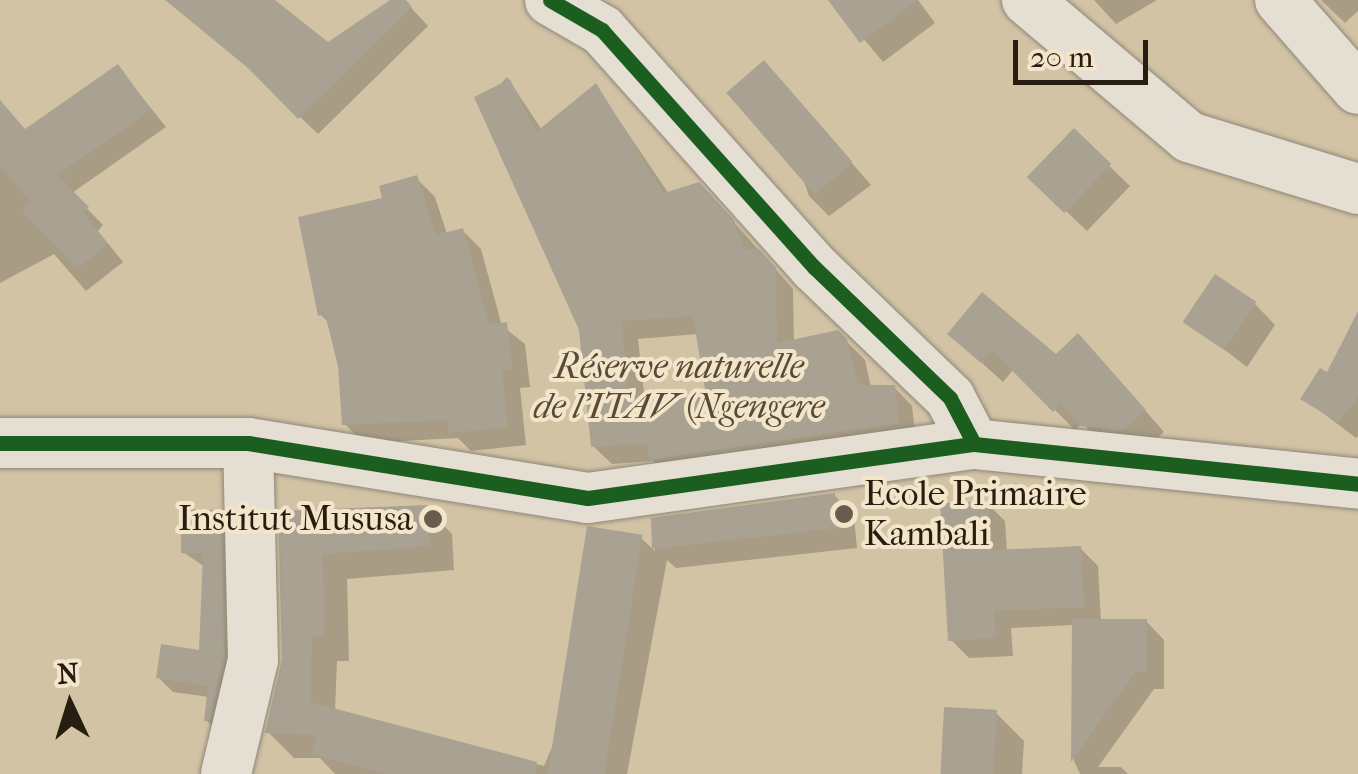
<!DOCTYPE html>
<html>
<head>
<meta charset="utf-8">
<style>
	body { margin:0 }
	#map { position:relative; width:1358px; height:774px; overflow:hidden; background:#ddd2bc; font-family:"IM FELL French Canon",serif }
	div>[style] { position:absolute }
	.green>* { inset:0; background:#d3c3a5; transform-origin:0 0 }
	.shadow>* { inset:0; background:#0003 }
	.building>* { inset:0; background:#a9a293; transform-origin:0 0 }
	.roads { filter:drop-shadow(0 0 2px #8e8779) drop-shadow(0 0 2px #8e8779) }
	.minor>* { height:50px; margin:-25px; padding:0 25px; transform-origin:25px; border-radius:25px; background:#e4ded3 }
	.cycleway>* { height:15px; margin:-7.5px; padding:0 7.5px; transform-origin:7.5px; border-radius:7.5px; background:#1b5e20 }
	.dots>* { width:28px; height:28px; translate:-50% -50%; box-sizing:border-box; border:5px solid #f2e5ca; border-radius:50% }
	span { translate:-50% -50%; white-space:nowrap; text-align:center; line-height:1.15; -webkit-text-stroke:8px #f2e5ca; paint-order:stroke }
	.park-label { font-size:35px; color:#594b38; font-style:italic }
	.poi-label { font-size:35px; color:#281d11 }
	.left { translate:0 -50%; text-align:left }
	.right { translate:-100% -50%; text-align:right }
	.north { position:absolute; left:20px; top:654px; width:100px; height:100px; -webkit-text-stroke:8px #f2e5ca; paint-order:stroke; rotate:356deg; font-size:28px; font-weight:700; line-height:40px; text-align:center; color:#281d11 }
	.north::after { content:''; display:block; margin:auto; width:35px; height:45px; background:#281d11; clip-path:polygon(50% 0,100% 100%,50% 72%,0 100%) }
	.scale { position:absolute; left:1013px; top:40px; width:135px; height:45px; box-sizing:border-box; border:5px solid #281d11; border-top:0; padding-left:12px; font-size:30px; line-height:35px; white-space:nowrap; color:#281d11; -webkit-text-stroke:8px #f2e5ca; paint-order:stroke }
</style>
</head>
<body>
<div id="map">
	<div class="green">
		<div style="left:0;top:0;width:1358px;height:774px"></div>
	</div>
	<div class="shadow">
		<div style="clip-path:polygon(167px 0,271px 0,328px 45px,394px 0,404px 0,428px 26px,318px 134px,210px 31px)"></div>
		<div style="clip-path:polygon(831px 0,918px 0,935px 23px,883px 62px)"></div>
		<div style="clip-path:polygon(1094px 0,1157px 0,1116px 24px)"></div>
		<div style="clip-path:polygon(1321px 0,1358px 0,1358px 11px,1345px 23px)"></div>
		<div style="clip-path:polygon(764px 63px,871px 185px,829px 216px,809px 196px)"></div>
		<div style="clip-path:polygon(118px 67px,166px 127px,72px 193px,103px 225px,98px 231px,123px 262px,86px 291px,54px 254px,0 283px,0 108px,26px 131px)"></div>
		<div style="clip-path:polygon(evenodd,507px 77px,542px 130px,596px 86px,669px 194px,717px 203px,793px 289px,794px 342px,837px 332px,865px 360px,871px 387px,894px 387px,912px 406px,916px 440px,669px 477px,653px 461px,612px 464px,593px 446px,581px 329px,481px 106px,507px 77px,698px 334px,709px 397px,645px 402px,638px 339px,698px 334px)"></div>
		<div style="clip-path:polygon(1074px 132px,1130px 186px,1087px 231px,1051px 197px)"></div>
		<div style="clip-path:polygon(416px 178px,435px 197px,447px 234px,462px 230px,481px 249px,502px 326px,525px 344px,530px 387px,520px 388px,526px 445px,471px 451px,458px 438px,363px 443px,344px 423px,341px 366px,331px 325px,320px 314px,386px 200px)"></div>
		<div style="clip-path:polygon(1255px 304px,1275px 325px,1247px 367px,1187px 321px)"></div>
		<div style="clip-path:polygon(1358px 317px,1358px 436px,1356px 438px,1303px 398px,1328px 376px)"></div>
		<div style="clip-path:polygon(950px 334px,1056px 358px,1098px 357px,1164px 432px,1144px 450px,1105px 446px,1082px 423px,1075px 430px,1014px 369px,1003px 382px)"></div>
		<div style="clip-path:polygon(834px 495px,854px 516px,857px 548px,676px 568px,667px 560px,627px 774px,335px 774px,320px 758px,294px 758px,268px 732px,284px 660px,281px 513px,426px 508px,452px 534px,454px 570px,347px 579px,349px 661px,337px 661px,335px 711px,544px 766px,641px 538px,655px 551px,654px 520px)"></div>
		<div style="clip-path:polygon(987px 503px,1005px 521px,1007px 552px,1080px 548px,1098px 566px,1101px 621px,1146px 621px,1164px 640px,1164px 689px,1154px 689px,1098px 767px,1121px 767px,1128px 774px,1080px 774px,1074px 761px,1074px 625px,1011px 628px,1013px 656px,969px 658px,951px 640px)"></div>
		<div style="clip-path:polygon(220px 512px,234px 527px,237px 672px,220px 734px,206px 720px,209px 697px,173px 692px,159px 678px,202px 653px,205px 567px,183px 552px)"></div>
		<div style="clip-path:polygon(996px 713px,1024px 741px,1022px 774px,942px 774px)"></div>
	</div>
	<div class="building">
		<div style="clip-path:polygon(165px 0,275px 0,328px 42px,390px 0,406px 0,412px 7px,298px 119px,248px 68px)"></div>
		<div style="clip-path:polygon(828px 0,918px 0,860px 43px)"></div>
		<div style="left:764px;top:60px;width:135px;height:50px;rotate:49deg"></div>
		<div style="clip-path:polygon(118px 64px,151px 110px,57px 175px,89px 207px,83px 212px,108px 244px,77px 268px,22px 211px,31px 202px,0 166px,0 100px,25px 129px)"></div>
		<div style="clip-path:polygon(evenodd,510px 79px,536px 132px,596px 83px,664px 193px,699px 182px,734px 220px,743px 249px,759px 249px,776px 268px,777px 343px,838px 330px,847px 339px,858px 385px,895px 385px,899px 423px,649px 460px,648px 443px,591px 447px,579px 330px,474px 97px,510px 79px,693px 316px,706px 395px,630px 401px,621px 321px,693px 316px)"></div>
		<div style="left:1074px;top:128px;width:52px;height:68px;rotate:44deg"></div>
		<div style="clip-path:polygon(417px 175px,436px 235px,463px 228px,489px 325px,507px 322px,512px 369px,502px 370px,508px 427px,449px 433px,448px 420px,342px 425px,338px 366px,325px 314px,318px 316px,298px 217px,382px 198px,379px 186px)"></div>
		<div style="left:1215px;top:274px;width:50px;height:58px;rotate:34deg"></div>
		<div style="clip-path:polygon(982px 292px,1056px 354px,1078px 333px,1146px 410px,1123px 431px,1081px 426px,1061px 404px,1053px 412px,992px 350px,981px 363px,947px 334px)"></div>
		<div style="clip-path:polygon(1358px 311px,1358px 397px,1338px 422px,1300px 399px,1320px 368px,1327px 372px)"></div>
		<div style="clip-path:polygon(835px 493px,837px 528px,652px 549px,651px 518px)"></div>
		<div style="clip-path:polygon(988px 501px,991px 550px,1081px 546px,1084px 607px,994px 611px,996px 638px,948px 641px,940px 503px)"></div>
		<div style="clip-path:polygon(427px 505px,430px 546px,323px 554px,324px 636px,312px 636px,310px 702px,537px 762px,535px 774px,387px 774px,312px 754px,317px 735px,265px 733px,282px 660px,278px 511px)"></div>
		<div style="clip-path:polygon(181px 509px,221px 510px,224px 657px,209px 721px,204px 721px,208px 686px,156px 678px,161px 644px,199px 650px,203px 554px,181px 553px)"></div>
		<div style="left:587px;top:526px;width:56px;height:252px;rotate:9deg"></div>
		<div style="clip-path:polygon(1072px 619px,1147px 619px,1147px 672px,1135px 672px,1071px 762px)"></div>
		<div style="left:944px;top:707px;width:53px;height:67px;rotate:3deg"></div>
	</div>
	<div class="roads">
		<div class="minor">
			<div style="left:550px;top:0;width:60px;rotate:30deg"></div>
			<div style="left:602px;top:30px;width:318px;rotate:48.2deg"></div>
			<div style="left:814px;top:267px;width:189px;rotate:43.9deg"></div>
			<div style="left:950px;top:398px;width:52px;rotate:62.4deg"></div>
			<div style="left:1027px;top:0;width:212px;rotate:40.2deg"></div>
			<div style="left:1189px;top:137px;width:177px;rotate:17.1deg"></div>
			<div style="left:1280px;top:0;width:118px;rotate:48.8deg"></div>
			<div style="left:0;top:443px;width:248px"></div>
			<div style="left:248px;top:443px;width:344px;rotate:9.2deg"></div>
			<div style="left:588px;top:498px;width:390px;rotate:-8deg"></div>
			<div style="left:974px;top:444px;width:386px;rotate:5.9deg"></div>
			<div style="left:226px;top:774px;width:117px;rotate:-76.7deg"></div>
			<div style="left:253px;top:660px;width:217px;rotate:-91.3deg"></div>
		</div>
	</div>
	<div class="cycleway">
		<div style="left:550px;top:0;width:60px;rotate:30deg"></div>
		<div style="left:602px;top:30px;width:318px;rotate:48.2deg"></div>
		<div style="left:814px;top:267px;width:189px;rotate:43.9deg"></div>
		<div style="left:950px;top:398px;width:52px;rotate:62.4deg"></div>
		<div style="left:0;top:443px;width:248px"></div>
		<div style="left:248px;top:443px;width:344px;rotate:9.2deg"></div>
		<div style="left:588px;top:498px;width:390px;rotate:-8deg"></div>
		<div style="left:974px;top:444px;width:386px;rotate:5.9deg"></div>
	</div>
	<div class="dots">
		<div style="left:844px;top:514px;background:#675c4d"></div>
		<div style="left:433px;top:519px;background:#675c4d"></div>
	</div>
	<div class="park-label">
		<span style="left:679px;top:387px">Réserve naturelle<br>de l'ITAV (Ngengere</span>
	</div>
	<div class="poi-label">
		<span class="left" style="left:864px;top:514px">Ecole Primaire<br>Kambali</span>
		<span class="right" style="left:413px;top:519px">Institut Mususa</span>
	</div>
	<div class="north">N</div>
	<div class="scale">20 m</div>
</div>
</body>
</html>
